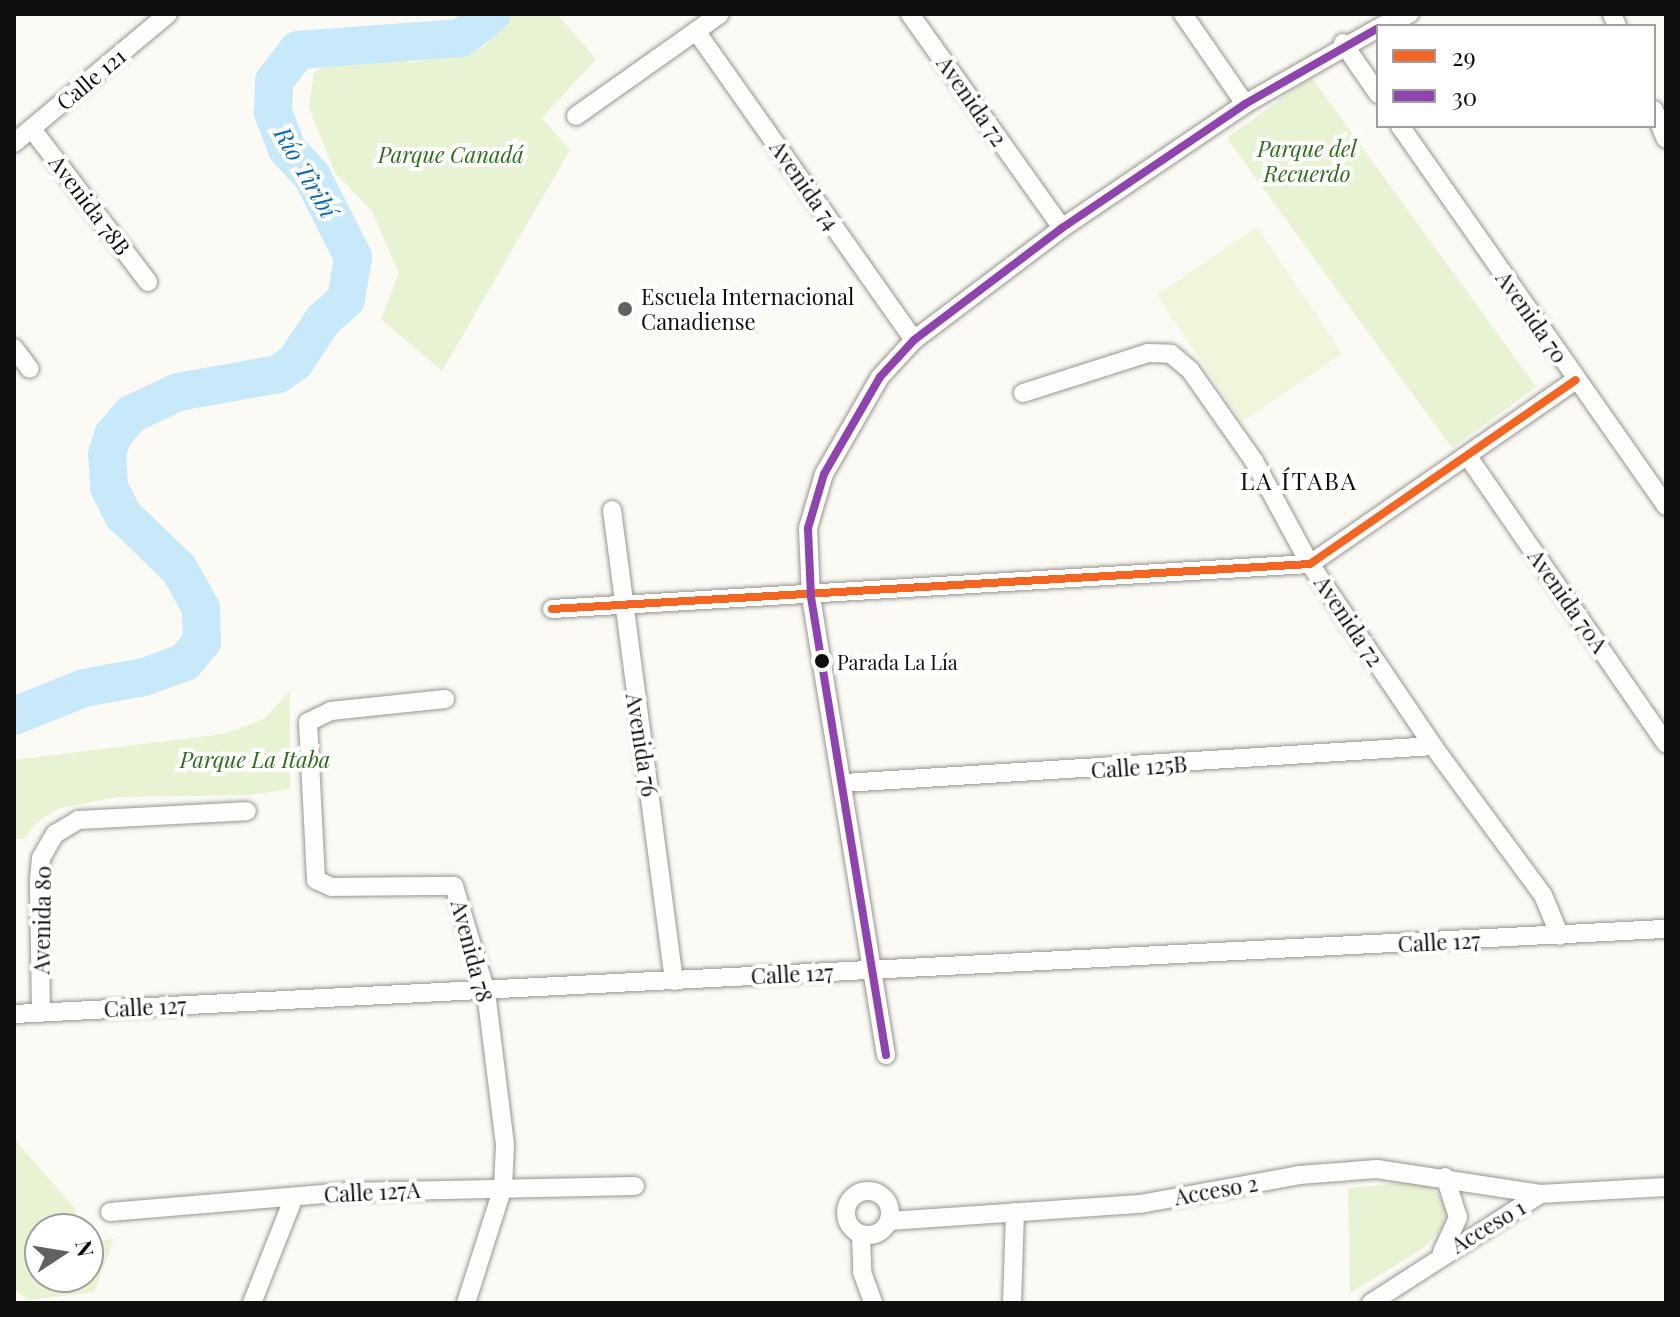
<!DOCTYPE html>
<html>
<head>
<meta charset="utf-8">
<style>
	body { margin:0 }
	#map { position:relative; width:1680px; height:1317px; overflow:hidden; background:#fcfaf4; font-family:"Playfair Display",serif }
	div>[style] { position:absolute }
	.green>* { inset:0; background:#e7f3d2; transform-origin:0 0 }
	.pitch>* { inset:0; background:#f0f6dc; transform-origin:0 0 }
	.river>* { height:38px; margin:-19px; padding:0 19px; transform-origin:19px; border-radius:19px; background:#c8e9f9 }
	.roads { filter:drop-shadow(0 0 2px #969592) drop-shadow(0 0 2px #969592) }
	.minor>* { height:18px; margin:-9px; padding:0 9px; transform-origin:9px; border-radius:9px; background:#fffefd }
	.minor>.ring { margin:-9px; padding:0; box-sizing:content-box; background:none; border:18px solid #fffefd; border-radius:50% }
	.bus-1>* { height:8px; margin:-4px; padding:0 4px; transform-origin:4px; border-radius:4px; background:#f26522 }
	.bus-2>* { height:8px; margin:-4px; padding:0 4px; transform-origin:4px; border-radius:4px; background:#8e44ad }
	.dots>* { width:22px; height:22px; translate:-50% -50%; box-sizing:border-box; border:4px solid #fff; border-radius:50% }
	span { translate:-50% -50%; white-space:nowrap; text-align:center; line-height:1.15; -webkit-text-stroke:8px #fff; paint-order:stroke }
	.bus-label { font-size:20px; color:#0f0f0f }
	.left { translate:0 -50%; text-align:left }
	.street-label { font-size:22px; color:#0f0f0f }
	.park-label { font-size:22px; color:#2e6c19; font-style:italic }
	.poi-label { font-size:22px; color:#0f0f0f }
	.water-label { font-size:24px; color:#0e6caa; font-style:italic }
	.neighbourhood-label { font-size:24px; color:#0f0f0f; letter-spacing:2px }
	.frame { position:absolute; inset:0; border:16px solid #0f0f0f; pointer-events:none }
	.legend { position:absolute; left:1376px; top:24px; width:280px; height:104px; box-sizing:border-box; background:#fff; border:2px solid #9f9f9f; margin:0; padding:10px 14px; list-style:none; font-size:24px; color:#0f0f0f }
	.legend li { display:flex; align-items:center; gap:16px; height:40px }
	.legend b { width:40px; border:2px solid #9f9f9f }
	.north { position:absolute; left:24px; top:1213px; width:80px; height:80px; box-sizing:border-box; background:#fff; border:2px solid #9f9f9f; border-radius:50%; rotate:78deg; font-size:22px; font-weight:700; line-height:32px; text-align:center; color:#0f0f0f }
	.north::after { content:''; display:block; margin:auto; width:28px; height:36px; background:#62615f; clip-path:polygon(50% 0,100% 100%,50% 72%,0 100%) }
</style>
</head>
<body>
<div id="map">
	<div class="green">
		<div style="clip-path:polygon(508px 14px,557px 14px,596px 59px,542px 118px,570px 150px,442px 371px,381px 319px,399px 273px,372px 211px,335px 173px,309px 107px,314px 72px,337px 58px,415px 62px,484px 47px)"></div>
		<div style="left:1311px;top:77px;width:383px;height:104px;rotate:54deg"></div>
		<div style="clip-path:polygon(290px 691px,290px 789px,250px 795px,116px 797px,57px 809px,34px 825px,25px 839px,14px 839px,14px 760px,224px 734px,264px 719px)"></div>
		<div style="clip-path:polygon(14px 1139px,74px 1207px,80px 1229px,40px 1229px,40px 1277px,88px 1277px,88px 1241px,114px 1239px,94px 1292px,28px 1300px,14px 1289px)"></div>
		<div style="clip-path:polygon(1416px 1182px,1432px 1188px,1444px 1202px,1447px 1215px,1439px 1232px,1422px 1249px,1350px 1293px,1348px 1188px)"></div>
	</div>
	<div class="pitch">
		<div style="left:1257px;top:227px;width:153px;height:121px;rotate:56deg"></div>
	</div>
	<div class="river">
		<div style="left:14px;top:716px;width:75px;rotate:-21.8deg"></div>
		<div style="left:84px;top:688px;width:61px;rotate:-10.4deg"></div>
		<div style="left:144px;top:677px;width:44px;rotate:-20.1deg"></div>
		<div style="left:185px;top:662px;width:26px;rotate:-50deg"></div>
		<div style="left:202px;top:642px;width:34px;rotate:-92deg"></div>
		<div style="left:201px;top:608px;width:45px;rotate:-119.4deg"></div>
		<div style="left:179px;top:569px;width:78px;rotate:-136deg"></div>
		<div style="left:123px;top:515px;width:31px;rotate:-117deg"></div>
		<div style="left:109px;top:487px;width:33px;rotate:-93deg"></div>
		<div style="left:107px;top:454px;width:20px;rotate:-72deg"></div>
		<div style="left:113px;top:435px;width:28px;rotate:-49deg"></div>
		<div style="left:131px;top:414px;width:52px;rotate:-25.1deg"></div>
		<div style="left:178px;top:392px;width:102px;rotate:-10.2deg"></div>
		<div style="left:278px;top:374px;width:21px;rotate:-35deg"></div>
		<div style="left:295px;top:362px;width:50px;rotate:-56.3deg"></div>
		<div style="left:323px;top:320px;width:31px;rotate:-42deg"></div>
		<div style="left:346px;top:299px;width:43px;rotate:-80.5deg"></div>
		<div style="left:353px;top:257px;width:91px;rotate:-116.8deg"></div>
		<div style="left:312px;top:176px;width:37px;rotate:-133deg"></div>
		<div style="left:287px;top:149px;width:40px;rotate:-111deg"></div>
		<div style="left:273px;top:112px;width:31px;rotate:-88deg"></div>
		<div style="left:274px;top:81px;width:39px;rotate:-52deg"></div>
		<div style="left:298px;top:50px;width:163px;rotate:-4.2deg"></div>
		<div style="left:461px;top:38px;width:39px;rotate:-38deg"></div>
	</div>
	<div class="roads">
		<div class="minor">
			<div style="left:910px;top:14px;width:262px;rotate:54.6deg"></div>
			<div style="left:1183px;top:14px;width:109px;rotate:55.4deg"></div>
			<div style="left:1612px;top:14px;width:13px;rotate:67deg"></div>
			<div style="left:1382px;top:26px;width:30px;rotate:-24deg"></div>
			<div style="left:696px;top:31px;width:378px;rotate:54.8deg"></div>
			<div style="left:1343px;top:43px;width:62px;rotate:55.5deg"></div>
			<div style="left:1654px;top:110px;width:31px;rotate:68deg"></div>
			<div style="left:576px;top:116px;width:176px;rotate:-35.3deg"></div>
			<div style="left:1400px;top:126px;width:464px;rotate:55deg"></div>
			<div style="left:32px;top:129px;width:192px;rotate:52.8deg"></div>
			<div style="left:14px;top:143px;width:201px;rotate:-40deg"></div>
			<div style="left:14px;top:348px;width:26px;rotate:53deg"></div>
			<div style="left:1023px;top:393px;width:131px;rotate:-17.7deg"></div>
			<div style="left:1148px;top:353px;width:23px;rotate:2deg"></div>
			<div style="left:1171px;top:354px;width:25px;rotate:40deg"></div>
			<div style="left:1190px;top:370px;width:111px;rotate:54.9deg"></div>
			<div style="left:1254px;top:461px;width:117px;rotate:61.5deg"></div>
			<div style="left:1310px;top:564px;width:220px;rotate:55.9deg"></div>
			<div style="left:1433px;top:746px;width:185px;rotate:53.6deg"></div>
			<div style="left:1543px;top:895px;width:44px;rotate:67.5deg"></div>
			<div style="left:1469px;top:458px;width:347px;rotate:55.4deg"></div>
			<div style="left:612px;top:510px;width:475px;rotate:82.5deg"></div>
			<div style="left:552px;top:609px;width:759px;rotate:-3.4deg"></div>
			<div style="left:1310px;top:564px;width:323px;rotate:-34.7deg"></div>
			<div style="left:445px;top:699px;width:115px;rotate:174deg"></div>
			<div style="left:331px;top:711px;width:25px;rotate:154deg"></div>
			<div style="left:308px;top:722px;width:158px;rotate:87.1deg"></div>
			<div style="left:316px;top:880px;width:17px;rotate:24deg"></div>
			<div style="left:332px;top:887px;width:122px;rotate:-0.5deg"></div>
			<div style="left:454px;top:886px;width:111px;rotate:73.2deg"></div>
			<div style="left:486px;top:992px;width:154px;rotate:82.9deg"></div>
			<div style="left:505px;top:1145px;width:42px;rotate:92.7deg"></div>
			<div style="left:503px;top:1187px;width:122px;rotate:107.7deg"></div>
			<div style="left:844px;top:783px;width:590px;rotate:-3.59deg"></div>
			<div style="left:41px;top:1013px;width:133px;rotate:-90.9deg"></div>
			<div style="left:39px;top:880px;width:22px;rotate:-85deg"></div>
			<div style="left:41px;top:858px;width:28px;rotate:-60deg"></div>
			<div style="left:55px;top:834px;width:27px;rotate:-31deg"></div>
			<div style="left:78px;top:820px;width:169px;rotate:-3deg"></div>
			<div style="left:14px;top:1014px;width:1654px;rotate:-2.95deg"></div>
			<div style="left:886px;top:1055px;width:464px;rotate:-99.3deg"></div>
			<div style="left:811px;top:597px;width:69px;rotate:-92.5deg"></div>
			<div style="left:808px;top:528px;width:56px;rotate:-73.5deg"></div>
			<div style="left:824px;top:474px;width:112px;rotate:-60deg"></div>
			<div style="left:880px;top:377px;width:50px;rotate:-47.4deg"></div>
			<div style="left:914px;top:340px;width:186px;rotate:-37.1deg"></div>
			<div style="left:1062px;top:228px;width:221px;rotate:-34.1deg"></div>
			<div style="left:1245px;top:104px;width:153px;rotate:-29.7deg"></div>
			<div class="ring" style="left:846px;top:1191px;width:26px;height:26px"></div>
			<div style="left:110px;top:1212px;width:238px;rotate:-4.8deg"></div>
			<div style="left:347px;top:1192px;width:288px;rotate:-1.2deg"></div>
			<div style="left:889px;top:1221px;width:252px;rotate:-3.9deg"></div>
			<div style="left:1140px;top:1204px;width:162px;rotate:-10.3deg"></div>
			<div style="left:1299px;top:1175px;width:78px;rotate:-4.4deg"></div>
			<div style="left:1377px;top:1169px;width:165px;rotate:8.7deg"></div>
			<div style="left:861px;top:1234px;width:38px;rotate:88deg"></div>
			<div style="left:862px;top:1272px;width:33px;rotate:70deg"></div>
			<div style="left:1442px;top:1252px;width:38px;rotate:-65deg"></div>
			<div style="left:1458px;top:1217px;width:42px;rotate:-108deg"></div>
			<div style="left:252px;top:1303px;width:114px;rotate:-68.4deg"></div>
			<div style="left:1012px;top:1303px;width:91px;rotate:-88.1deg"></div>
			<div style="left:1371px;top:1303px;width:201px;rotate:-32.8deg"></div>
			<div style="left:1540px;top:1194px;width:126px;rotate:-3.2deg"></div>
		</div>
	</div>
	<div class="bus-1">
		<div style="left:552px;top:609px;width:759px;rotate:-3.4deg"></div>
		<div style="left:1310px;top:564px;width:323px;rotate:-34.7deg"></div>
	</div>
	<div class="bus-2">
		<div style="left:886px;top:1055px;width:464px;rotate:-99.3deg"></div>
		<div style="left:811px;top:597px;width:69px;rotate:-92.5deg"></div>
		<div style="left:808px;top:528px;width:56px;rotate:-73.5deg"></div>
		<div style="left:824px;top:474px;width:112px;rotate:-60deg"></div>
		<div style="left:880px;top:377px;width:50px;rotate:-47.4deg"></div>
		<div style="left:914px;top:340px;width:186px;rotate:-37.1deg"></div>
		<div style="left:1062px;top:228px;width:221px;rotate:-34.1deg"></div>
		<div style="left:1245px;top:104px;width:153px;rotate:-29.7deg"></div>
	</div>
	<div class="dots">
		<div style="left:625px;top:309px;background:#62615f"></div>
		<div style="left:822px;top:661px;background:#0f0f0f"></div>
	</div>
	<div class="bus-label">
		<span class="left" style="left:837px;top:661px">Parada La Lía</span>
	</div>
	<div class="street-label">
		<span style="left:91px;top:79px;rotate:-40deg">Calle 121</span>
		<span style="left:972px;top:101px;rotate:55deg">Avenida 72</span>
		<span style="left:805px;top:185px;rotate:55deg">Avenida 74</span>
		<span style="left:90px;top:205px;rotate:53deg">Avenida 78B</span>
		<span style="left:1532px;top:317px;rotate:55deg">Avenida 70</span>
		<span style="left:1568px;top:601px;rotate:55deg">Avenida 70A</span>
		<span style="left:1349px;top:621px;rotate:56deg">Avenida 72</span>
		<span style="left:642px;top:745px;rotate:81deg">Avenida 76</span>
		<span style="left:1139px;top:767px;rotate:-4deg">Calle 125B</span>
		<span style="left:42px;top:920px;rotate:-89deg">Avenida 80</span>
		<span style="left:1439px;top:942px;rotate:-3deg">Calle 127</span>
		<span style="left:472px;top:951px;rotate:75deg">Avenida 78</span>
		<span style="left:792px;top:974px;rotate:-3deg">Calle 127</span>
		<span style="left:145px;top:1007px;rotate:-3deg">Calle 127</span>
		<span style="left:1216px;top:1190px;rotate:-10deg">Acceso 2</span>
		<span style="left:372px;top:1192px;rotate:-3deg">Calle 127A</span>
		<span style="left:1488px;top:1226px;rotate:-31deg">Acceso 1</span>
	</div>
	<div class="park-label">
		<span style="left:1307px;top:161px">Parque del<br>Recuerdo</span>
		<span style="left:451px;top:155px">Parque Canadá</span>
		<span style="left:255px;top:760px">Parque La Itaba</span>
	</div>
	<div class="poi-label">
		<span class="left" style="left:641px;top:309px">Escuela Internacional<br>Canadiense</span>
	</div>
	<div class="water-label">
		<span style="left:306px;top:172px;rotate:60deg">Río Tiribí</span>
	</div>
	<div class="neighbourhood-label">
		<span style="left:1299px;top:481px">LA ÍTABA</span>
	</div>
	<div class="frame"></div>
	<ul class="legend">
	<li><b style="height:10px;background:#f26522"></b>29</li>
	<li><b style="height:10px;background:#8e44ad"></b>30</li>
	</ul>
	<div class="north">N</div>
</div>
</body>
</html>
